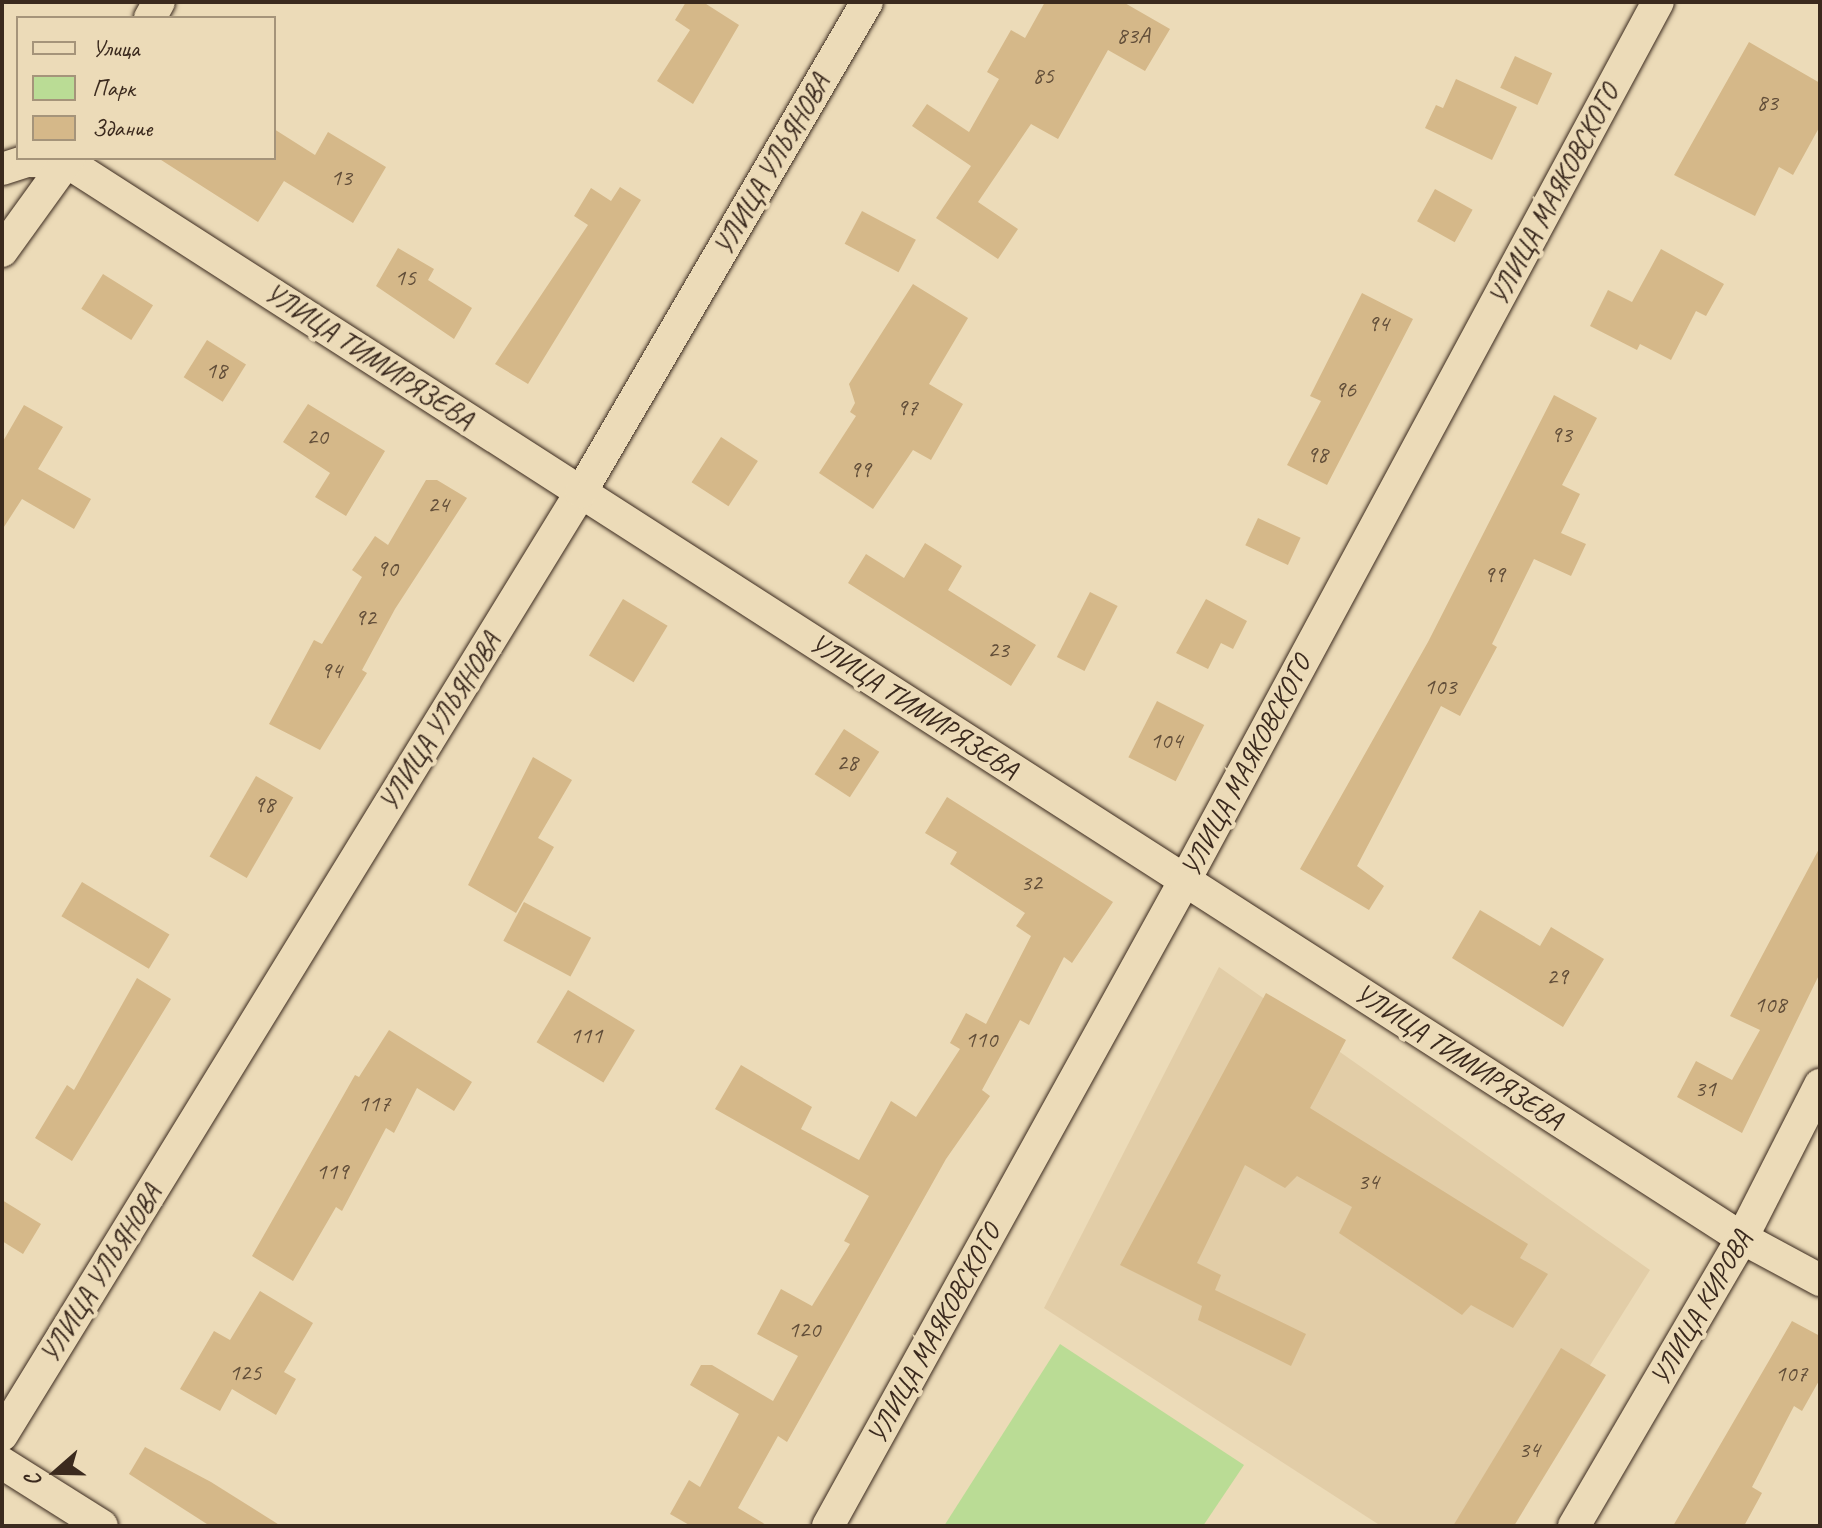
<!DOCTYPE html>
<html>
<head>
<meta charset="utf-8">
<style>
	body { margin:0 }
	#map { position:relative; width:1822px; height:1528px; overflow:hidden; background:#ecdbb8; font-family:Caveat,sans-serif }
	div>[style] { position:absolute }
	.built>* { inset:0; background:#e2cda7 }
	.green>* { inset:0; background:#badc95 }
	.building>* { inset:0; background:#d5b889; transform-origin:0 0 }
	.roads { filter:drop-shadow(0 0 2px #3b2a1e) drop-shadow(0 0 2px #3b2a1e) }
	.minor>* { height:32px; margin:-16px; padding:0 16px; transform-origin:16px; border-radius:16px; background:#ecdbb8 }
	span { translate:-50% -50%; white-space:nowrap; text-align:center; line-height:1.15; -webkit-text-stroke:8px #ecdbb8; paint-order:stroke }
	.number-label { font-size:24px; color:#624e39 }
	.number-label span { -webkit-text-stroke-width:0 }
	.street-label { font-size:28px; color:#3b2a1e }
	.frame { position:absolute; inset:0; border:4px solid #3b2a1e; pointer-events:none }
	.legend { position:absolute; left:16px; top:16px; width:260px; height:144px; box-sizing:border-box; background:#ecdbb8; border:2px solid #a5947a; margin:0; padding:10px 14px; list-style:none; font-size:24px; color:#3b2a1e }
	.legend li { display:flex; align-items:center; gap:16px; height:40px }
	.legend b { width:40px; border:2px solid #a5947a }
	.north { position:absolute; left:16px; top:1432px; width:80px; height:80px; -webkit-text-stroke:6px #ecdbb8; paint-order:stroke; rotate:250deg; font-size:22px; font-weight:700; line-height:32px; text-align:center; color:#3b2a1e }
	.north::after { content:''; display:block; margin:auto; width:28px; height:36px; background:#3b2a1e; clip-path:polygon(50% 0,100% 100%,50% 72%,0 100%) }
</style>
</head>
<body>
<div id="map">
	<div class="built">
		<div style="clip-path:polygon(1219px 967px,1650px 1270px,1489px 1526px,1381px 1526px,1044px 1308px)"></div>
	</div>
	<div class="green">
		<div style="clip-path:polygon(1060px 1344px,1244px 1465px,1203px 1526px,944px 1526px)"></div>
	</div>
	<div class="building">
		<div style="clip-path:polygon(686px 2px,703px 2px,739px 25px,693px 104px,657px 81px,690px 30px,675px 20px)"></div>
		<div style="clip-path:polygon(1045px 2px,1123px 2px,1170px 29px,1145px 71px,1108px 50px,1058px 139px,1031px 124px,978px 202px,1018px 229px,998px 259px,936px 218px,971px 166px,912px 126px,927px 104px,969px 132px,999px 79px,987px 72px,1011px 30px,1025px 38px)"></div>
		<div style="clip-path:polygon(1749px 42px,1820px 83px,1820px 126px,1793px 175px,1779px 167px,1755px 216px,1674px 175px)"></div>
		<div style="left:1515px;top:56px;width:41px;height:35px;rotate:25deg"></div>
		<div style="clip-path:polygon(1456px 79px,1517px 107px,1492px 160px,1425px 128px,1436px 105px,1443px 108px)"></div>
		<div style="clip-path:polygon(274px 129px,315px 155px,328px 132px,386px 167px,353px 223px,284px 181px,258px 222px,158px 158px,274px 158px)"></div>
		<div style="clip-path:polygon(620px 187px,641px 200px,528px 384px,495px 364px,588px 225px,574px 216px,591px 188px,611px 201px)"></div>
		<div style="left:1435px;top:189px;width:43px;height:37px;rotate:29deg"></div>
		<div style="left:862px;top:211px;width:61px;height:37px;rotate:28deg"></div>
		<div style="clip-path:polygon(398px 248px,434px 269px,428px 280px,472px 308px,454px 339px,376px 286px)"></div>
		<div style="clip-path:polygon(1661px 249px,1724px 284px,1706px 316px,1696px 311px,1671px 360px,1640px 344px,1637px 350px,1590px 326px,1608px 290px,1632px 302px)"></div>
		<div style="left:103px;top:274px;width:59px;height:41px;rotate:32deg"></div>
		<div style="clip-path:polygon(913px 284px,968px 318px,929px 384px,963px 404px,931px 460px,913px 450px,873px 509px,819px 473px,856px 416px,850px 412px,855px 403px,849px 384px)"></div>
		<div style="clip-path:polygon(1362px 293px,1413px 319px,1327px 485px,1287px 465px,1321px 401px,1310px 396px)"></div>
		<div style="left:207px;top:340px;width:46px;height:44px;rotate:32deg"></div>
		<div style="clip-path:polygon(1554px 395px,1597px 418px,1562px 485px,1580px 494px,1561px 533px,1586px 544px,1571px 576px,1534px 559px,1492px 644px,1497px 647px,1460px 716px,1441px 706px,1357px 866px,1384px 886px,1369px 910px,1300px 869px,1428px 642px)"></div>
		<div style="clip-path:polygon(308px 404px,385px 451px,346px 516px,315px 497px,330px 473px,283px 442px)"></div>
		<div style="clip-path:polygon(24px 405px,63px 427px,38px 469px,91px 499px,74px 529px,22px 499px,2px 530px,2px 443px)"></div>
		<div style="left:721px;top:437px;width:44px;height:54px;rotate:33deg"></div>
		<div style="clip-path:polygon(426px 480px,437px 480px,467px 498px,395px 609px,362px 670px,367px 673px,320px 750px,269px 724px,314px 640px,322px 644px,362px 577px,352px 570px,375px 536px,388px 545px)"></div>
		<div style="left:1258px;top:518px;width:47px;height:30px;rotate:25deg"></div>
		<div style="clip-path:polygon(925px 543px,962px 566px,948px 590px,1036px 645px,1011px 686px,848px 583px,866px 554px,904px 578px)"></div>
		<div style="left:1090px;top:592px;width:31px;height:73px;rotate:27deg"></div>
		<div style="left:623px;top:599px;width:52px;height:66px;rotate:31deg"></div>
		<div style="clip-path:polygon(1206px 599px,1247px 621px,1233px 649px,1221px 643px,1208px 669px,1176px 653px)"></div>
		<div style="left:1157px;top:701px;width:53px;height:63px;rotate:27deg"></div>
		<div style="left:844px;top:729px;width:42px;height:54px;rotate:33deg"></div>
		<div style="clip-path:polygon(533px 757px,572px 780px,538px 838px,554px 847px,516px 913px,468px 885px)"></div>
		<div style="left:256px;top:776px;width:43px;height:93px;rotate:30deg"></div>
		<div style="clip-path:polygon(947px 797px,1113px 902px,1072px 963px,1064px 957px,1029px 1025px,1020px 1020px,982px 1090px,990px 1096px,946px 1159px,787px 1442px,778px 1436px,738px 1508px,768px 1526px,691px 1526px,670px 1514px,689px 1480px,700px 1487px,739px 1414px,690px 1385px,701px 1365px,712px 1365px,773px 1401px,798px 1356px,757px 1334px,781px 1289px,812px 1306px,850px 1244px,844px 1241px,869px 1196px,715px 1109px,741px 1065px,812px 1107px,801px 1129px,859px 1160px,891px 1101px,916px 1117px,960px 1049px,950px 1043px,966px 1013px,986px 1024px,1031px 936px,1016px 926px,1025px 913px,950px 864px,957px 852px,925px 833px)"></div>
		<div style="clip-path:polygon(1820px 847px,1820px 973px,1742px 1133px,1677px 1097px,1696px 1061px,1732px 1080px,1760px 1030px,1730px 1016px)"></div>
		<div style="left:82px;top:882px;width:102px;height:40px;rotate:31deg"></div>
		<div style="left:524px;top:902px;width:76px;height:44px;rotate:28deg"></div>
		<div style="clip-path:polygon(1480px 910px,1540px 946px,1551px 927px,1604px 959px,1563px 1027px,1452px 958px)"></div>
		<div style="clip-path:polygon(137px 978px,171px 999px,72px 1161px,35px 1138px,67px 1085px,74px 1090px)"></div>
		<div style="left:568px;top:990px;width:78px;height:61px;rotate:31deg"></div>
		<div style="clip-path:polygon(1266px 993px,1346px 1040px,1310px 1108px,1528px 1244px,1520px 1258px,1548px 1274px,1513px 1328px,1471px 1305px,1462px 1315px,1339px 1233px,1352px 1207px,1297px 1176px,1285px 1188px,1245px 1165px,1197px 1263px,1221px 1275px,1215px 1290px,1306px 1334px,1291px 1366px,1198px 1320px,1202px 1306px,1120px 1265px)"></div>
		<div style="clip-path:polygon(389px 1030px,472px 1082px,454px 1111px,417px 1088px,394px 1133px,386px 1128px,342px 1211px,336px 1207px,293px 1281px,252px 1256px,355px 1075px,359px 1077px)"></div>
		<div style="clip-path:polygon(2px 1200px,41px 1224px,23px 1254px,2px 1241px)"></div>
		<div style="clip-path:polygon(260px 1291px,313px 1323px,284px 1372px,296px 1379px,276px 1415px,232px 1389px,220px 1411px,180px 1389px,214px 1331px,230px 1340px)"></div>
		<div style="clip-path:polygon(1792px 1321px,1820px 1336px,1820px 1379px,1802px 1411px,1794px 1406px,1752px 1487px,1762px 1493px,1744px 1526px,1673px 1526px)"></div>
		<div style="clip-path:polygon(1561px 1348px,1606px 1375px,1514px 1526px,1453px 1526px)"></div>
		<div style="clip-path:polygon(145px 1447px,211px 1482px,281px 1526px,210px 1526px,129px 1474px)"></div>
	</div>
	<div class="roads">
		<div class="minor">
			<div style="left:150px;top:18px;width:18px;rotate:-61deg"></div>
			<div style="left:2px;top:169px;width:26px;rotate:-18deg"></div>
			<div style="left:27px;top:161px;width:40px;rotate:1.4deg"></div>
			<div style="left:67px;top:162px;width:1991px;rotate:32.72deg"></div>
			<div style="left:1742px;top:1238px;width:89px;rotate:28.3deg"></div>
			<div style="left:2px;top:251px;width:115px;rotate:-54.2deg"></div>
			<div style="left:2px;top:1435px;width:1107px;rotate:-58.45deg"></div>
			<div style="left:581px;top:492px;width:567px;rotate:-59.73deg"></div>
			<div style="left:2px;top:1463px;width:118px;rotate:32.2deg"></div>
			<div style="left:828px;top:1526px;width:738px;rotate:-61.07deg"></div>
			<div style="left:1185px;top:880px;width:997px;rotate:-61.69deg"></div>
			<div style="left:1574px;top:1526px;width:333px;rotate:-59.7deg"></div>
			<div style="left:1742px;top:1238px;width:172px;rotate:-63deg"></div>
		</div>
	</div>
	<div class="number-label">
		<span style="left:1133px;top:36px">83А</span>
		<span style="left:1043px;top:76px">85</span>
		<span style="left:1767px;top:103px">83</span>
		<span style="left:341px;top:178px">13</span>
		<span style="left:405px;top:278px">15</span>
		<span style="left:1378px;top:324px">94</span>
		<span style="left:216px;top:371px">18</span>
		<span style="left:1345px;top:390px">96</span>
		<span style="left:907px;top:408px">97</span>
		<span style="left:1561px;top:435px">93</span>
		<span style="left:317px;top:437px">20</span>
		<span style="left:1317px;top:455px">98</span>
		<span style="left:860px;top:470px">99</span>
		<span style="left:438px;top:505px">24</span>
		<span style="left:387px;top:569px">90</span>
		<span style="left:1494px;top:575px">99</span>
		<span style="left:365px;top:618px">92</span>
		<span style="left:998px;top:650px">23</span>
		<span style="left:331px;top:671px">94</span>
		<span style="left:1440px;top:687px">103</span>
		<span style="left:1166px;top:741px">104</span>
		<span style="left:847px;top:763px">28</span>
		<span style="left:264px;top:805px">98</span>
		<span style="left:1031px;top:883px">32</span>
		<span style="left:1557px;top:977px">29</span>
		<span style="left:1770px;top:1005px">108</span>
		<span style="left:586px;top:1036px">111</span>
		<span style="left:981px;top:1040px">110</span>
		<span style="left:1705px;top:1089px">31</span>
		<span style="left:374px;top:1104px">117</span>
		<span style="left:332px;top:1172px">119</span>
		<span style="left:1368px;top:1182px">34</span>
		<span style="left:804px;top:1330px">120</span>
		<span style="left:245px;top:1373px">125</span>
		<span style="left:1791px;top:1374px">107</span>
		<span style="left:1529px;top:1450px">34</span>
	</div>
	<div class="street-label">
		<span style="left:772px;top:165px;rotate:-60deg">УЛИЦА УЛЬЯНОВА</span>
		<span style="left:1554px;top:195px;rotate:-62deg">УЛИЦА МАЯКОВСКОГО</span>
		<span style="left:369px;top:356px;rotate:33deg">УЛИЦА ТИМИРЯЗЕВА</span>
		<span style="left:914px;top:706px;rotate:33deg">УЛИЦА ТИМИРЯЗЕВА</span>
		<span style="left:440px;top:722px;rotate:-58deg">УЛИЦА УЛЬЯНОВА</span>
		<span style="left:1246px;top:766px;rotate:-62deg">УЛИЦА МАЯКОВСКОГО</span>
		<span style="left:1459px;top:1056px;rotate:33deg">УЛИЦА ТИМИРЯЗЕВА</span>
		<span style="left:101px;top:1274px;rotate:-58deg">УЛИЦА УЛЬЯНОВА</span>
		<span style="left:1701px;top:1308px;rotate:-60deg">УЛИЦА КИРОВА</span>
		<span style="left:934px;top:1334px;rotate:-61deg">УЛИЦА МАЯКОВСКОГО</span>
	</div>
	<div class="frame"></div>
	<ul class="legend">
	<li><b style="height:10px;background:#ecdbb8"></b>Улица</li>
	<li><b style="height:22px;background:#badc95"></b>Парк</li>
	<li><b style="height:22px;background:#d5b889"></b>Здание</li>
	</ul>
	<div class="north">С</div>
</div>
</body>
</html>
